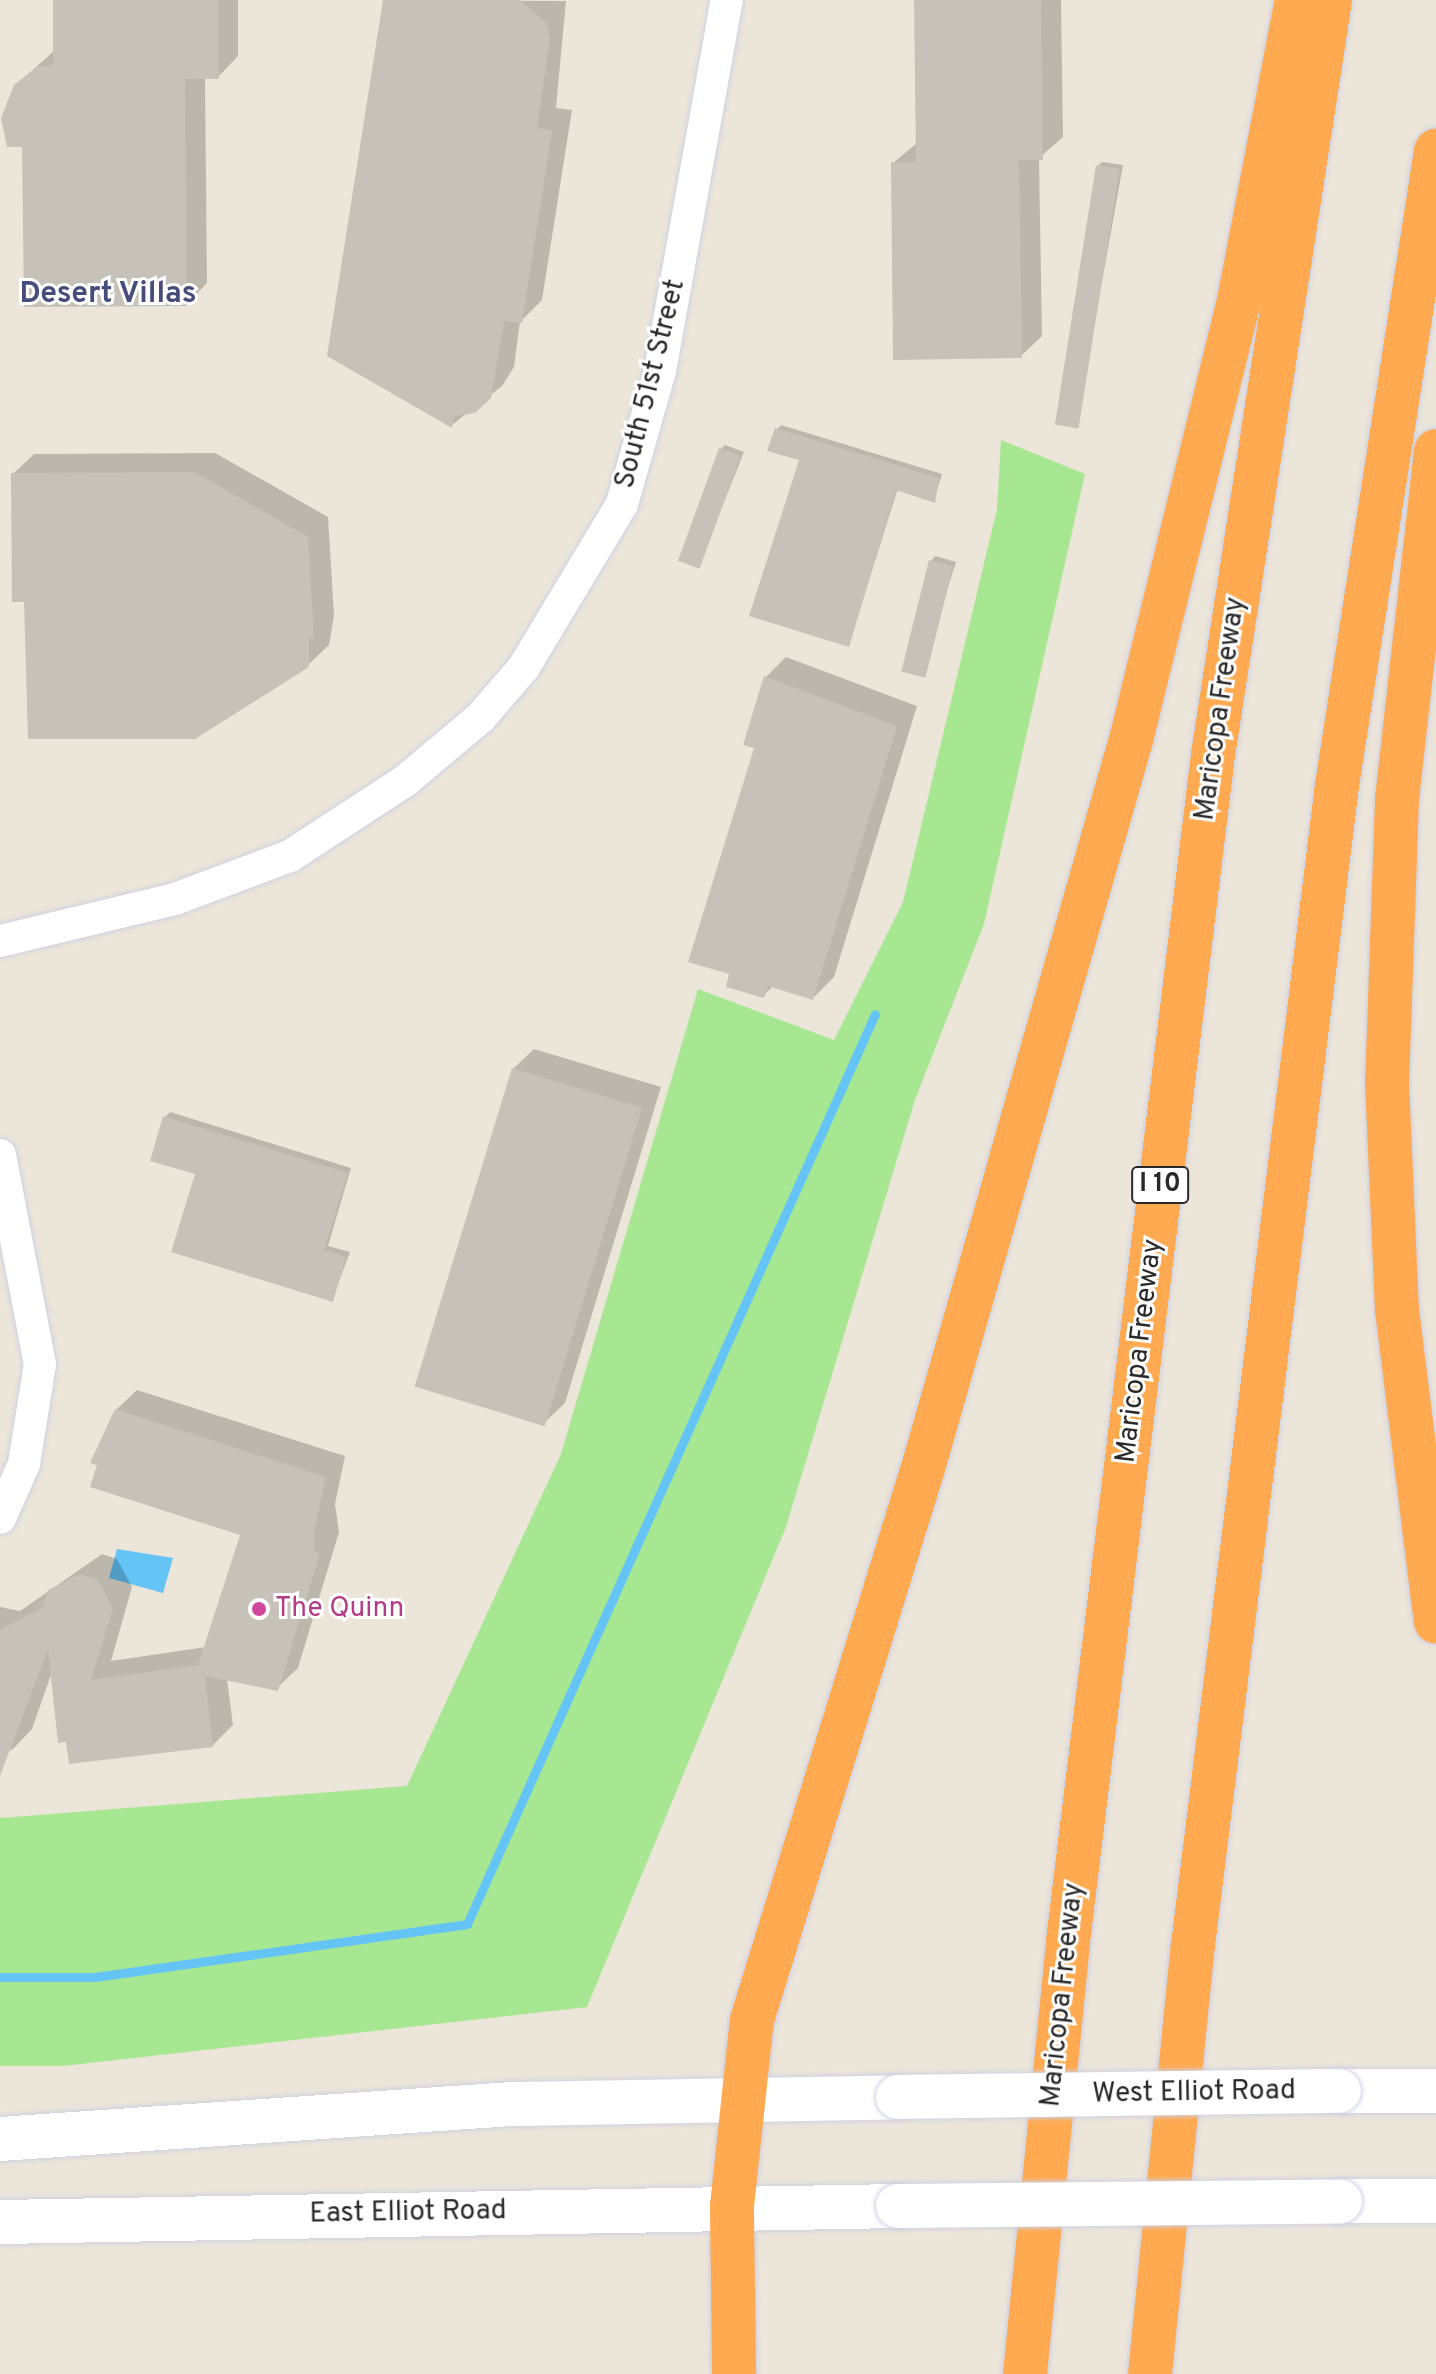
<!DOCTYPE html>
<html>
<head>
<meta charset="utf-8">
<style>
	body { margin:0 }
	#map { position:relative; width:1436px; height:2374px; overflow:hidden; background:#ece5d9; font-family:Overpass,sans-serif }
	div>[style] { position:absolute }
	.green>* { inset:0; background:#a8e791 }
	.water>* { inset:0; background:#64c4f6 }
	.shadow>* { inset:0; background:#0003 }
	.stream>* { height:9px; margin:-4.5px; padding:0 4.5px; transform-origin:4.5px; border-radius:4.5px; background:#64c4f6 }
	.building>* { inset:0; background:#c7c2b9; transform-origin:0 0 }
	.roads { filter:drop-shadow(0 0 2px #ced1e3) drop-shadow(0 0 2px #ced1e3) }
	.minor>* { height:32px; margin:-16px; padding:0 16px; transform-origin:16px; border-radius:16px; background:#fff }
	.secondary>* { height:44px; margin:-22px; padding:0 22px; transform-origin:22px; border-radius:22px; background:#fff }
	.motorway>* { height:44px; margin:-22px; padding:0 22px; transform-origin:22px; border-radius:22px; background:#ffaa51 }
	.bridges { filter:drop-shadow(0 0 2px #ced1e3) drop-shadow(0 0 2px #ced1e3) }
	.secondary-bridge>* { height:44px; margin:-22px; padding:0 22px; transform-origin:22px; border-radius:22px; background:#fff }
	.dots>* { width:22px; height:22px; translate:-50% -50%; box-sizing:border-box; border:4px solid #fff; border-radius:50% }
	span { translate:-50% -50%; white-space:nowrap; text-align:center; line-height:1.15; -webkit-text-stroke:6px #fff; paint-order:stroke }
	.shield-label span { padding:2px 6px; background:#fff; border:2px solid; border-radius:6px; -webkit-text-stroke-width:0 }
	.shield-label { font-size:26px; color:#292929; font-weight:700 }
	.street-label { font-size:28px; color:#292929 }
	.hotel-label { font-size:28px; color:#b23c85 }
	.left { translate:0 -50%; text-align:left }
	.neighbourhood-label { font-size:30px; color:#464c7c; font-weight:700 }
</style>
</head>
<body>
<div id="map">
	<div class="green">
		<div style="clip-path:polygon(1001px 440px,1085px 474px,984px 924px,915px 1100px,786px 1527px,587px 2007px,63px 2066px,0 2066px,0 1818px,407px 1786px,561px 1454px,698px 989px,834px 1040px,903px 902px,997px 509px)"></div>
	</div>
	<div class="water">
		<div style="clip-path:polygon(117px 1549px,173px 1558px,163px 1593px,109px 1578px)"></div>
	</div>
	<div class="shadow">
		<div style="clip-path:polygon(55px 0,238px 0,238px 56px,218px 77px,205px 77px,207px 283px,187px 304px,24px 145px,15px 86px,55px 50px)"></div>
		<div style="clip-path:polygon(385px 0,566px 1px,556px 108px,572px 110px,542px 300px,520px 322px,514px 367px,502px 386px,452px 425px)"></div>
		<div style="clip-path:polygon(916px 0,1061px 0,1063px 137px,1039px 158px,1042px 336px,1021px 356px,893px 163px,918px 142px)"></div>
		<div style="clip-path:polygon(1102px 162px,1123px 165px,1076px 426px,1098px 166px)"></div>
		<div style="clip-path:polygon(781px 425px,942px 474px,934px 500px,898px 488px,849px 644px,801px 459px,776px 430px)"></div>
		<div style="clip-path:polygon(725px 445px,744px 452px,698px 567px,721px 449px)"></div>
		<div style="clip-path:polygon(215px 453px,328px 517px,334px 615px,329px 645px,307px 666px,26px 600px,13px 474px,34px 454px)"></div>
		<div style="clip-path:polygon(935px 556px,956px 562px,920px 675px,931px 561px)"></div>
		<div style="clip-path:polygon(786px 657px,917px 706px,834px 977px,813px 998px,773px 986px,763px 996px,756px 747px,766px 677px)"></div>
		<div style="clip-path:polygon(534px 1049px,661px 1087px,565px 1403px,544px 1423px,513px 1069px)"></div>
		<div style="clip-path:polygon(170px 1112px,351px 1168px,328px 1246px,350px 1252px,332px 1300px,165px 1117px)"></div>
		<div style="clip-path:polygon(137px 1390px,345px 1456px,335px 1504px,339px 1532px,298px 1668px,277px 1688px,227px 1679px,233px 1725px,212px 1746px,52px 1672px,32px 1729px,12px 1750px,0 1747px,0 1607px,20px 1611px,102px 1554px,117px 1559px,132px 1587px,111px 1661px,206px 1647px,242px 1533px,116px 1410px)"></div>
	</div>
	<div class="stream">
		<div style="left:0;top:1977px;width:95px"></div>
		<div style="left:95px;top:1977px;width:376px;rotate:-8.1deg"></div>
		<div style="left:467px;top:1924px;width:997px;rotate:-65.85deg"></div>
	</div>
	<div class="building">
		<div style="clip-path:polygon(53px 0,218px 0,219px 79px,185px 79px,187px 306px,24px 307px,22px 147px,7px 147px,1px 118px,14px 85px,37px 67px,53px 65px)"></div>
		<div style="clip-path:polygon(383px 0,519px 0,546px 22px,550px 38px,537px 128px,552px 131px,522px 323px,504px 321px,491px 398px,475px 413px,454px 416px,452px 428px,327px 356px)"></div>
		<div style="clip-path:polygon(914px 0,1041px 0,1043px 160px,1019px 160px,1022px 358px,893px 360px,891px 162px,916px 162px)"></div>
		<div style="left:1096px;top:165px;width:24px;height:263px;rotate:9deg"></div>
		<div style="clip-path:polygon(775px 428px,939px 478px,935px 503px,896px 490px,849px 647px,749px 616px,799px 460px,767px 451px)"></div>
		<div style="left:719px;top:448px;width:23px;height:120px;rotate:20deg"></div>
		<div style="clip-path:polygon(194px 472px,308px 537px,314px 638px,309px 638px,309px 667px,195px 739px,28px 739px,24px 602px,12px 602px,11px 473px)"></div>
		<div style="left:929px;top:560px;width:25px;height:115px;rotate:14deg"></div>
		<div style="clip-path:polygon(764px 676px,897px 726px,813px 1000px,768px 986px,764px 998px,726px 987px,729px 974px,688px 962px,754px 748px,743px 745px)"></div>
		<div style="left:512px;top:1068px;width:136px;height:333px;rotate:17deg"></div>
		<div style="clip-path:polygon(163px 1116px,348px 1173px,324px 1250px,346px 1257px,333px 1302px,171px 1252px,195px 1174px,150px 1161px)"></div>
		<div style="clip-path:polygon(115px 1409px,326px 1477px,315px 1526px,314px 1551px,320px 1553px,278px 1691px,205px 1676px,213px 1747px,69px 1764px,66px 1742px,58px 1743px,48px 1649px,0 1776px,0 1630px,43px 1607px,48px 1590px,80px 1574px,97px 1579px,113px 1609px,91px 1680px,198px 1665px,240px 1535px,90px 1487px,97px 1465px,90px 1463px)"></div>
	</div>
	<div class="roads">
		<div class="minor">
			<div style="left:0;top:941px;width:180px;rotate:-13.5deg"></div>
			<div style="left:175px;top:899px;width:123px;rotate:-20.5deg"></div>
			<div style="left:290px;top:856px;width:137px;rotate:-33.1deg"></div>
			<div style="left:405px;top:781px;width:99px;rotate:-40.1deg"></div>
			<div style="left:481px;top:717px;width:66px;rotate:-49.3deg"></div>
			<div style="left:524px;top:667px;width:190px;rotate:-59deg"></div>
			<div style="left:622px;top:504px;width:138px;rotate:-74.1deg"></div>
			<div style="left:660px;top:371px;width:377px;rotate:-79.8deg"></div>
			<div style="left:0;top:1155px;width:213px;rotate:79.2deg"></div>
			<div style="left:40px;top:1364px;width:101px;rotate:99.1deg"></div>
			<div style="left:24px;top:1464px;width:59px;rotate:114deg"></div>
		</div>
		<div class="secondary">
			<div style="left:1339px;top:2091px;width:97px"></div>
			<div style="left:0;top:2139px;width:513px;rotate:-3.91deg"></div>
			<div style="left:512px;top:2104px;width:386px;rotate:-1deg"></div>
			<div style="left:1340px;top:2201px;width:96px"></div>
			<div style="left:0;top:2222px;width:898px;rotate:-1.02deg"></div>
		</div>
		<div class="motorway">
			<div style="left:1436px;top:451px;width:350px;rotate:96.4deg"></div>
			<div style="left:1397px;top:799px;width:283px;rotate:92deg"></div>
			<div style="left:1387px;top:1082px;width:228px;rotate:87.5deg"></div>
			<div style="left:1397px;top:1310px;width:314px;rotate:82.9deg"></div>
			<div style="left:734px;top:2374px;width:168px;rotate:-90.7deg"></div>
			<div style="left:732px;top:2206px;width:187px;rotate:-83.9deg"></div>
			<div style="left:752px;top:2020px;width:578px;rotate:-72.79deg"></div>
			<div style="left:923px;top:1468px;width:761px;rotate:-74.06deg"></div>
			<div style="left:1132px;top:736px;width:454px;rotate:-76.2deg"></div>
			<div style="left:1240px;top:295px;width:300px;rotate:-79.1deg"></div>
			<div style="left:1025px;top:2374px;width:435px;rotate:-84.3deg"></div>
			<div style="left:1068px;top:1941px;width:1195px;rotate:-83.03deg"></div>
			<div style="left:1213px;top:755px;width:764px;rotate:-81.19deg"></div>
			<div style="left:1150px;top:2374px;width:431px;rotate:-84.3deg"></div>
			<div style="left:1193px;top:1945px;width:1169px;rotate:-82.92deg"></div>
			<div style="left:1337px;top:785px;width:642px;rotate:-81.12deg"></div>
		</div>
	</div>
	<div class="bridges">
		<div class="secondary-bridge">
			<div style="left:898px;top:2097px;width:441px;rotate:-0.8deg"></div>
			<div style="left:898px;top:2206px;width:442px;rotate:-0.6deg"></div>
		</div>
	</div>
	<div class="dots">
		<div style="left:259px;top:1609px;background:#d1479c"></div>
	</div>
	<div class="shield-label">
		<span style="left:1160px;top:1185px">I 10</span>
	</div>
	<div class="street-label">
		<span style="left:651px;top:384px;rotate:-76deg">South 51st Street</span>
		<span style="left:1221px;top:709px;rotate:-82deg">Maricopa Freeway</span>
		<span style="left:1140px;top:1351px;rotate:-83deg">Maricopa Freeway</span>
		<span style="left:1063px;top:1995px;rotate:-84deg">Maricopa Freeway</span>
		<span style="left:1194px;top:2093px;rotate:-1deg">West Elliot Road</span>
		<span style="left:408px;top:2213px;rotate:-1deg">East Elliot Road</span>
	</div>
	<div class="hotel-label">
		<span class="left" style="left:275px;top:1609px">The Quinn</span>
	</div>
	<div class="neighbourhood-label">
		<span style="left:108px;top:295px">Desert Villas</span>
	</div>
</div>
</body>
</html>
